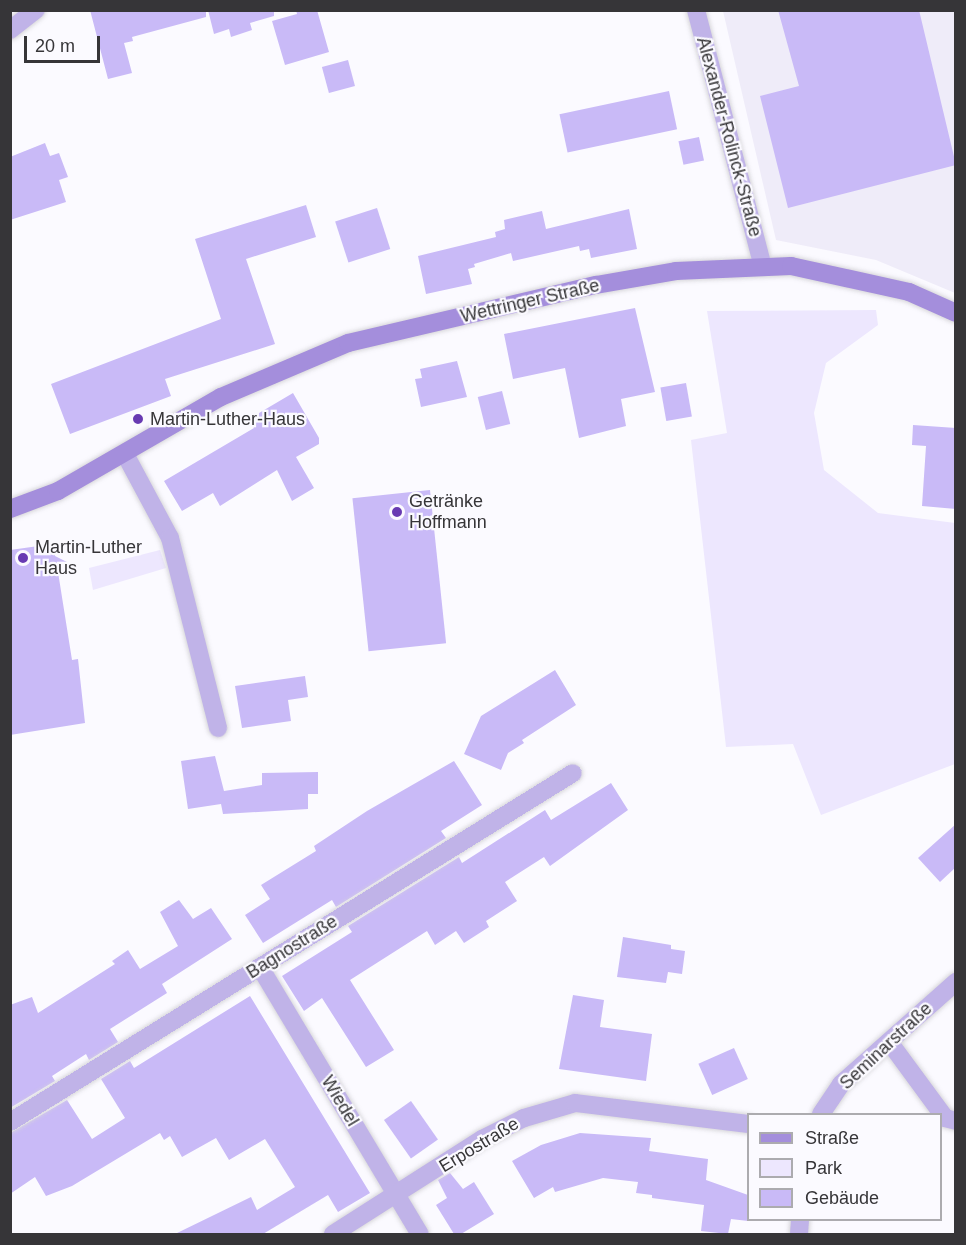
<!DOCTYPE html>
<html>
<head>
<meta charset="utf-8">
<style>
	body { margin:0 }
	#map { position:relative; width:966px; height:1245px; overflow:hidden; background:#fbfaff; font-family:Arial,sans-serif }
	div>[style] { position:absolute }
	.built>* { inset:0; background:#efecf9 }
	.green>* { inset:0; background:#ede7fe }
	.building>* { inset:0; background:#c9baf7; transform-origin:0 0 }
	.roads { filter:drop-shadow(0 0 2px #d8d7db) drop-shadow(0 0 2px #d8d7db) }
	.street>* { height:18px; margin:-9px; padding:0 9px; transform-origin:9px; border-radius:9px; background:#c0b3e8 }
	.secondary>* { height:18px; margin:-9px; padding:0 9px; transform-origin:9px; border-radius:9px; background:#a48edc }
	.dots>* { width:16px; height:16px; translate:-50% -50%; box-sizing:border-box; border:3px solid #fbfaff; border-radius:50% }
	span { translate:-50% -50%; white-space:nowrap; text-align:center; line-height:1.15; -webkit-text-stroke:4.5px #fbfaff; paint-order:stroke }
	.street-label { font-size:18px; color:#363538 }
	.poi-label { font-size:18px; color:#363538 }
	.left { translate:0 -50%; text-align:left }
	.frame { position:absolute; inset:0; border:12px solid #363538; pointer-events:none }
	.legend { position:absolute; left:747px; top:1113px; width:195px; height:108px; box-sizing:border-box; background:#fbfaff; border:2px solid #acabaf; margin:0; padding:8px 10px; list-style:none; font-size:18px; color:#363538 }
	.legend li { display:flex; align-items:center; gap:12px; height:30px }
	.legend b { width:30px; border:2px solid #acabaf }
	.scale { position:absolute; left:24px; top:36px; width:76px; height:27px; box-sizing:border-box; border:3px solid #363538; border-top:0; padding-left:8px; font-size:18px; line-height:21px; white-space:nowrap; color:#363538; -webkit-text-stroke:4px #fbfaff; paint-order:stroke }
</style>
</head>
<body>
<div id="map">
	<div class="built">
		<div style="clip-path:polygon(723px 11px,955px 11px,955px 293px,876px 260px,776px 240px)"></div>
	</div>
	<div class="green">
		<div style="clip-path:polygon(876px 310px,878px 325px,826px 363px,814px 413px,824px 470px,878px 513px,955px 523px,955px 764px,821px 815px,793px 744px,726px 747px,691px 440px,727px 433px,707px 311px)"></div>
		<div style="clip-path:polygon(160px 550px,166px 568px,93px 590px,89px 568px)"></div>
	</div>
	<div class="building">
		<div style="clip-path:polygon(90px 10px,206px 10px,206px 17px,132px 37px,133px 41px,124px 43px,132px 73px,108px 79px)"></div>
		<div style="clip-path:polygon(208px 10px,274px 10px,274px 16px,250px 23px,252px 30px,231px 37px,229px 29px,214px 34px)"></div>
		<div style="clip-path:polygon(296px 10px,317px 10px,329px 52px,285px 65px,272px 21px,297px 14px)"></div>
		<div style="clip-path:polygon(778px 10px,919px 10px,956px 165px,788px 208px,760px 96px,799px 86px)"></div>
		<div style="left:348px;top:60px;width:27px;height:27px;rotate:75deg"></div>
		<div style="left:669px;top:91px;width:39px;height:112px;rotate:78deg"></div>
		<div style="left:699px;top:137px;width:24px;height:21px;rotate:78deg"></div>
		<div style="clip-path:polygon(45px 143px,50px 156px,59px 153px,68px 177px,59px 180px,66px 202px,10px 220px,10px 157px)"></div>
		<div style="clip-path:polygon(306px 205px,316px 237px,246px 259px,275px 344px,165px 379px,171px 396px,70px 434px,51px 384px,221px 319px,195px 239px)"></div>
		<div style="left:377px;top:208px;width:43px;height:44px;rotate:72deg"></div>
		<div style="clip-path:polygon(629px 209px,637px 249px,591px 258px,589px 249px,580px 251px,579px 246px,513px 261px,511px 253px,474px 264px,475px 267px,468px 269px,472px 284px,426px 294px,418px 256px,496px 237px,495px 232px,505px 229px,504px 220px,542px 211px,546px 229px)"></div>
		<div style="clip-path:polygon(635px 308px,655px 392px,621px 399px,626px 426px,579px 438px,565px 368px,513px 379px,504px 334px)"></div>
		<div style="clip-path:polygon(457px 361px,467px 397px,421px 407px,415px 379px,422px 378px,420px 369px)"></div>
		<div style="left:686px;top:383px;width:34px;height:26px;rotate:80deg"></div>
		<div style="left:502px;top:391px;width:34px;height:25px;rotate:76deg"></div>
		<div style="clip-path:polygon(293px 393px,319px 438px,319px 444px,296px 457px,314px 488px,292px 501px,277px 470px,220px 506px,213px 493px,182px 511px,164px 481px,254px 428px,249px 419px)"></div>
		<div style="clip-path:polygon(913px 425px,956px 428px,956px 509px,922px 506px,926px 446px,912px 445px)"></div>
		<div style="left:430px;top:490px;width:154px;height:78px;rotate:84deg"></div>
		<div style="clip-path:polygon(53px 544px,55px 556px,69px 563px,58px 572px,72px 660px,78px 659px,85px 723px,10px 735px,10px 550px)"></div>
		<div style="clip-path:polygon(555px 670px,576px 705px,522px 740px,524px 743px,508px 753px,501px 770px,464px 754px,481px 716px)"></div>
		<div style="clip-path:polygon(305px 676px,308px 697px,288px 700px,291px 721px,242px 728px,235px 686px)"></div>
		<div style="clip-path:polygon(215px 756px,224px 791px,262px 785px,262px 773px,318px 772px,318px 794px,308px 794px,308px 809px,223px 814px,221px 804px,188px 809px,181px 761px)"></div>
		<div style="clip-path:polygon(454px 761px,482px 805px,441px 831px,446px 838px,336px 907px,332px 900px,263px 943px,245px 915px,270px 899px,261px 885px,316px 851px,314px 846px,367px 811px)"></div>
		<div style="clip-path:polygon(611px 783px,628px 810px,550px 866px,544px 857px,505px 882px,517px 901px,486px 921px,489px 927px,464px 943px,456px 931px,435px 945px,427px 931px,350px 980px,394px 1050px,366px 1067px,322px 998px,304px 1011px,282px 976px,352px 932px,348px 926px,459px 857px,462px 863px,545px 810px,551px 820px)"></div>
		<div style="clip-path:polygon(956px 824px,956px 867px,940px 882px,918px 858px)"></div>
		<div style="clip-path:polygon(179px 900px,193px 919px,211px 908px,232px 939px,162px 984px,167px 993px,110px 1029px,118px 1042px,89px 1060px,86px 1054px,52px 1076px,55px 1081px,10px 1108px,10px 1005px,32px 997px,38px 1013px,115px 964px,112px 961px,128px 950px,140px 969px,178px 946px,160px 912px)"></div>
		<div style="clip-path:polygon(623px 937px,671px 945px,671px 949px,685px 951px,682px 974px,668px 972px,666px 983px,617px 977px)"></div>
		<div style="clip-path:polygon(573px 995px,604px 1000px,600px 1027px,652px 1034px,646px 1081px,559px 1069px)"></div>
		<div style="clip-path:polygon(250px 996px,370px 1193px,338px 1212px,328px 1195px,263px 1234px,175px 1234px,251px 1197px,257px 1210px,295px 1187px,265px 1139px,229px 1160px,216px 1138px,182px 1157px,170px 1136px,164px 1140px,160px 1133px,72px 1186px,46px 1196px,35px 1177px,10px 1194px,10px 1133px,67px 1100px,92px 1139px,125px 1118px,101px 1079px,130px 1061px,134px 1068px)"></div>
		<div style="left:734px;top:1048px;width:34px;height:39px;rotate:66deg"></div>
		<div style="left:411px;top:1101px;width:47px;height:33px;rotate:55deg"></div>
		<div style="clip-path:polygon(580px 1133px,651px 1138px,649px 1151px,708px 1159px,706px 1180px,748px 1195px,748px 1221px,731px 1219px,728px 1234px,701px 1231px,704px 1205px,652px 1198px,652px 1195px,636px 1193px,638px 1182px,603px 1178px,555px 1192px,553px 1187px,534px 1198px,512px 1161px,541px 1145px)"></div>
		<div style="clip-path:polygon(450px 1173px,463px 1189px,474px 1182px,494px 1214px,461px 1234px,454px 1234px,436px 1205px,447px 1198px,438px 1180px)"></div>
	</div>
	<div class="roads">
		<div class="street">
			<div style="left:696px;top:10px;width:262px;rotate:75.4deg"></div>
			<div style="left:10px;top:30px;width:33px;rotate:-38deg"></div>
			<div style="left:125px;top:454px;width:95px;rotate:61.8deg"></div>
			<div style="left:170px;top:538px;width:196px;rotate:75.8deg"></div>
			<div style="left:260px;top:967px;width:311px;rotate:59.1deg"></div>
			<div style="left:890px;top:1043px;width:93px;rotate:53.7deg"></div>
			<div style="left:945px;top:1118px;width:11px;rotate:15deg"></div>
			<div style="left:821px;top:1114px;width:36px;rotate:-56deg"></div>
			<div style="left:841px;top:1084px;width:154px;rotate:-41.6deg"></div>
			<div style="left:10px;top:1122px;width:662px;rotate:-31.79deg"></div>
			<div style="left:333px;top:1234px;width:177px;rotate:-32.5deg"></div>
			<div style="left:482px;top:1139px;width:47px;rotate:-26.6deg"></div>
			<div style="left:524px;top:1118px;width:53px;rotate:-16.4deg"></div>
			<div style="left:575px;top:1103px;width:174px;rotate:6.9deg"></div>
			<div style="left:799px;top:1234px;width:14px;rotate:-86deg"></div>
		</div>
		<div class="secondary">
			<div style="left:10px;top:509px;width:51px;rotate:-20.6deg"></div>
			<div style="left:58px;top:491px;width:188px;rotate:-30deg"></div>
			<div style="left:221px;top:397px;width:138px;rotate:-23deg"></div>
			<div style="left:348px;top:343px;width:255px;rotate:-13.2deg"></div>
			<div style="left:596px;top:285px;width:81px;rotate:-9.9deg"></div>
			<div style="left:676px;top:271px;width:115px;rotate:-2.5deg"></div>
			<div style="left:791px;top:266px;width:121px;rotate:12.4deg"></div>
			<div style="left:909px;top:292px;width:51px;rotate:24.1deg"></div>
		</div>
	</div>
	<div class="dots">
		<div style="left:138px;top:419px;background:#683ab2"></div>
		<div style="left:397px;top:512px;background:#683ab2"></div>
		<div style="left:23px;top:558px;background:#683ab2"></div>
	</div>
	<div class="street-label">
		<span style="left:729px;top:137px;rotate:75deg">Alexander-Rolinck-Straße</span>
		<span style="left:530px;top:301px;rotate:-13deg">Wettringer Straße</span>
		<span style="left:292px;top:947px;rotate:-32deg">Bagnostraße</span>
		<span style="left:886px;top:1046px;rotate:-43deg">Seminarstraße</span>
		<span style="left:340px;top:1101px;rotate:59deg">Wiedel</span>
		<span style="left:479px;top:1145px;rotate:-31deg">Erpostraße</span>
	</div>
	<div class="poi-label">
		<span class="left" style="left:150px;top:419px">Martin-Luther-Haus</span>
		<span class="left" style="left:409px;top:512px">Getränke<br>Hoffmann</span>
		<span class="left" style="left:35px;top:558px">Martin-Luther<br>Haus</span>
	</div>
	<div class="frame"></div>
	<ul class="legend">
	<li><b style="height:8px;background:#a48edc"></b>Straße</li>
	<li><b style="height:16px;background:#ede7fe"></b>Park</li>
	<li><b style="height:16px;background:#c9baf7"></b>Gebäude</li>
	</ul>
	<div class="scale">20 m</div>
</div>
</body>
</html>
